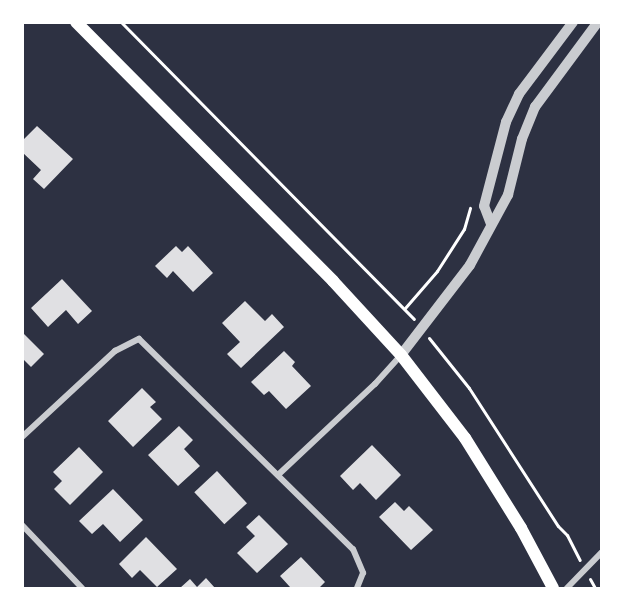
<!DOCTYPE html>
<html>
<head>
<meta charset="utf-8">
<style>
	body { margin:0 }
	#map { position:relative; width:624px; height:611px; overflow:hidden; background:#2d3142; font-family:Helvetica,sans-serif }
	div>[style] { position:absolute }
	.building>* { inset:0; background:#e0e0e3; transform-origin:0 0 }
	.path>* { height:3px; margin:-1.5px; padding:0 1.5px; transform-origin:1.5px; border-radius:1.5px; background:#fff }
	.minor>* { height:6px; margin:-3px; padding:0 3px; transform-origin:3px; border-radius:3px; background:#caccd0 }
	.tertiary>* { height:10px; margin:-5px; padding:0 5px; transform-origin:5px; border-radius:5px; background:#caccd0 }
	.secondary>* { height:12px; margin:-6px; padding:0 6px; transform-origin:6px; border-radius:6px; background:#fff }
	span { translate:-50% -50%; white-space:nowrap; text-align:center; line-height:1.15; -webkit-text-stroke:6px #fff; paint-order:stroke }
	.frame { position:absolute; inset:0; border:24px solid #fff; pointer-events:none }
</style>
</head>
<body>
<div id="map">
	<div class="building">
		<div style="clip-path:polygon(37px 126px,73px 159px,44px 189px,33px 179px,41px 170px,22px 152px,22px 141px)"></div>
		<div style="clip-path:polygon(176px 246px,182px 252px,188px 246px,213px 273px,193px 292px,173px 271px,167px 278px,155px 266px)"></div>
		<div style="clip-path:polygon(62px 279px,92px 311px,78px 324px,66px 310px,48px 327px,31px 308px)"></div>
		<div style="clip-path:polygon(245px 301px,265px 321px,272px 314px,284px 327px,241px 368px,227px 354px,240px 342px,222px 323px)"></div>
		<div style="clip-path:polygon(22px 332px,44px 354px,31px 367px,22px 358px)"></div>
		<div style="clip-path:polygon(284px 351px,295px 362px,292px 366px,311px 386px,286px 409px,269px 391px,264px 395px,251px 382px)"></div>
		<div style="clip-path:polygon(142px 388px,156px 402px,150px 407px,162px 419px,133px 447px,108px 421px)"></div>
		<div style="clip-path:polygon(179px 426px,193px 440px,184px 449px,200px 466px,178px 486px,148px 455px)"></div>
		<div style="clip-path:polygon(372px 445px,401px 475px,376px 500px,360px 483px,353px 490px,340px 476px)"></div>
		<div style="clip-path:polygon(79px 447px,103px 472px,70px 505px,54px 489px,62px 481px,53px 472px)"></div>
		<div style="left:217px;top:471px;width:44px;height:31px;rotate:47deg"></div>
		<div style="clip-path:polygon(113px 489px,143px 520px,120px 542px,103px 524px,92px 534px,79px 521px)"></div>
		<div style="clip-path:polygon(395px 502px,404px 511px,409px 506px,433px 530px,411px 550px,379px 517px)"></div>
		<div style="clip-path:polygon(259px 515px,288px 544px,257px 573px,237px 553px,255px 536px,246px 527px)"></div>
		<div style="clip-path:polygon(146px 537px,177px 569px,157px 587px,140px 570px,132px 578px,119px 564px)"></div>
		<div style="clip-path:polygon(301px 557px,325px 582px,319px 588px,289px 588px,290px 587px,280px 576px)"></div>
		<div style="clip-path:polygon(206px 578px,215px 588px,180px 588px,190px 579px,197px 587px)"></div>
	</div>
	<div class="path">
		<div style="left:121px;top:22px;width:417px;rotate:45.4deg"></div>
		<div style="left:405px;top:308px;width:49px;rotate:-49.1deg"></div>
		<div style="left:437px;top:271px;width:50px;rotate:-57.3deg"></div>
		<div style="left:464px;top:229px;width:22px;rotate:-74deg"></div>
		<div style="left:429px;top:338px;width:64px;rotate:51.3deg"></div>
		<div style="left:469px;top:388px;width:164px;rotate:57.2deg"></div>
		<div style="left:558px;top:526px;width:13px;rotate:45deg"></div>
		<div style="left:567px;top:535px;width:28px;rotate:63deg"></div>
		<div style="left:590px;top:579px;width:10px;rotate:61deg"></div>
	</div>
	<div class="minor">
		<div style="left:22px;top:437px;width:127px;rotate:-42.8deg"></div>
		<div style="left:115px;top:351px;width:27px;rotate:-27deg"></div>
		<div style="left:139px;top:339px;width:300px;rotate:44.5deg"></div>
		<div style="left:353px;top:549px;width:26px;rotate:67deg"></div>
		<div style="left:363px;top:573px;width:16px;rotate:112deg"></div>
		<div style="left:279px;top:474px;width:132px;rotate:-43.2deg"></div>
		<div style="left:375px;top:384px;width:39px;rotate:-48deg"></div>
		<div style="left:22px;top:525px;width:87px;rotate:46.4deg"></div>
		<div style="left:567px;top:588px;width:50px;rotate:-45.8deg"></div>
	</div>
	<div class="tertiary">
		<div style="left:491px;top:224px;width:19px;rotate:-111deg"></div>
		<div style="left:484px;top:206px;width:87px;rotate:-75.3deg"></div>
		<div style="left:506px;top:122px;width:31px;rotate:-65deg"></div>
		<div style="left:519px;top:94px;width:90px;rotate:-53.1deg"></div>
		<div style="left:401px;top:355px;width:113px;rotate:-52.5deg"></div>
		<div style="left:470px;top:265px;width:80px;rotate:-61.5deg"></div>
		<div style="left:508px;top:195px;width:58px;rotate:-76deg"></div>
		<div style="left:522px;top:139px;width:35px;rotate:-68deg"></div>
		<div style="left:535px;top:107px;width:106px;rotate:-53.5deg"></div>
	</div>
	<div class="secondary">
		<div style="left:76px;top:22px;width:365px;rotate:45.2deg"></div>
		<div style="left:333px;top:281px;width:100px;rotate:47.4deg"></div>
		<div style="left:401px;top:355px;width:105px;rotate:52.4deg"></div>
		<div style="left:465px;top:438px;width:106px;rotate:58.1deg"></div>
		<div style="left:521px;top:528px;width:68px;rotate:61.9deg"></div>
	</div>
	<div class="frame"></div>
</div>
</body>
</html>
